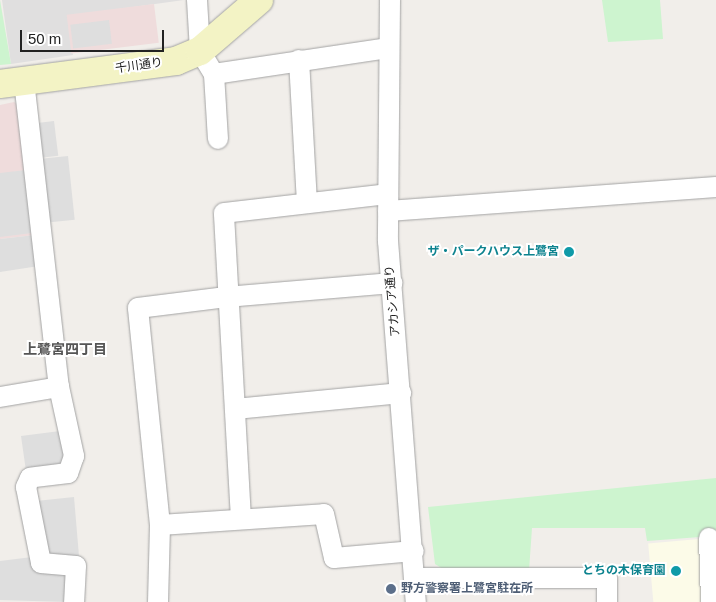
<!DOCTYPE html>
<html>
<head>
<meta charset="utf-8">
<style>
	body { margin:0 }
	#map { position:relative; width:716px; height:602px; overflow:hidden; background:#f1eeea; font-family:Helvetica,"Noto Sans JP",sans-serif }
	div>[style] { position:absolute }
	.residential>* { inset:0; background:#e0dfdf }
	.commercial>* { inset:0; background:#efdcdc; transform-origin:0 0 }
	.education>* { inset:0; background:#fcfbe8; transform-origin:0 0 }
	.park>* { inset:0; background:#cdf4cf }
	.parking>* { inset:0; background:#dedede; transform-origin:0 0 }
	.roads { filter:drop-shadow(0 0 1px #a3a3a3) drop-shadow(0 0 1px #a3a3a3) }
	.minor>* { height:20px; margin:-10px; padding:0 10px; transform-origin:10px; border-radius:10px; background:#fff }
	.secondary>* { height:28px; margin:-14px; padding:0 14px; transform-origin:14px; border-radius:14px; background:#f3f3c5 }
	.dots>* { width:14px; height:14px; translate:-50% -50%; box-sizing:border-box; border:2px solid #fff; border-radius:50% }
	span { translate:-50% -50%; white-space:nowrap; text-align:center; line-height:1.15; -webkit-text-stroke:4px #fff; paint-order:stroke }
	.street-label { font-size:12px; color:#222 }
	.culture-label { font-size:12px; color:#0d838f; font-weight:700 }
	.right { translate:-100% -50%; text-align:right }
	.service-label { font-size:12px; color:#4e5e75; font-weight:700 }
	.left { translate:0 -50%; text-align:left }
	.neighbourhood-label { font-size:14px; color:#555; font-weight:700 }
	.scale { position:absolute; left:20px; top:30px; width:144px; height:22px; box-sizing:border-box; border:2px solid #222; border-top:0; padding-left:6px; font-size:15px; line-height:18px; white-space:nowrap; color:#222; -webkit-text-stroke:4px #fff; paint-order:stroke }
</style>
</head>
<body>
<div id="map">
	<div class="residential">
		<div style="clip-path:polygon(2px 0,184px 0,68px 16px,73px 55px,11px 64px)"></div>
	</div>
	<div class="commercial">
		<div style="left:154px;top:4px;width:39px;height:88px;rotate:83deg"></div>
		<div style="clip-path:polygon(14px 102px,21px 107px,35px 235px,0 239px,0 105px)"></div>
	</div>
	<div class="education">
		<div style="left:699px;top:539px;width:63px;height:51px;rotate:85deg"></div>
	</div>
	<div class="park">
		<div style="clip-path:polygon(0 0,11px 64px,0 65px)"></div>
		<div style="clip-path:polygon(602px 0,660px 0,663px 39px,608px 42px)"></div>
		<div style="clip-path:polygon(716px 478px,716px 542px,700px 537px,647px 541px,645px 528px,532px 528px,529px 571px,443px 569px,435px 564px,428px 507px)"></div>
	</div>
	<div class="parking">
		<div style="left:109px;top:20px;width:24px;height:39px;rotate:83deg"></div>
		<div style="left:54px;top:121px;width:35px;height:17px;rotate:83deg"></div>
		<div style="left:68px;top:156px;width:64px;height:27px;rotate:84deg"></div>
		<div style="clip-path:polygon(26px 170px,32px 233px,0 237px,0 173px)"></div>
		<div style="clip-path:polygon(35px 235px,39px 266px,0 272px,0 239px)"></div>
		<div style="clip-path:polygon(60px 431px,65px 453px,59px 467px,26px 471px,21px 436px)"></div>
		<div style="clip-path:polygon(74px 497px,79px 556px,47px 556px,36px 501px)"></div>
		<div style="clip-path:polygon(32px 557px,35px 571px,63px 572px,68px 579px,67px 602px,0 600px,0 561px)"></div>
	</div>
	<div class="roads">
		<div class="minor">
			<div style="left:197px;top:0;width:51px;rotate:86.6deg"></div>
			<div style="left:200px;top:51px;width:27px;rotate:59deg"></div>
			<div style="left:214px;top:74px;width:177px;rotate:-8.5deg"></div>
			<div style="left:390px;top:0;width:241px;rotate:90.5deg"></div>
			<div style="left:388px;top:241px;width:362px;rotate:85.6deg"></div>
			<div style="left:299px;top:60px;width:141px;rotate:86.8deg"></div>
			<div style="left:214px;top:74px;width:65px;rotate:86.5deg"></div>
			<div style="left:24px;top:81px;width:308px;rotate:83.5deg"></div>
			<div style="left:59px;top:387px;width:71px;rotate:77.7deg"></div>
			<div style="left:74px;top:456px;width:18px;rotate:109deg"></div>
			<div style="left:68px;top:473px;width:38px;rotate:173deg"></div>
			<div style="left:30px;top:478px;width:10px;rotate:114deg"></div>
			<div style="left:26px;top:487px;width:77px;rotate:78.8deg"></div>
			<div style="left:41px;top:563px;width:35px;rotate:5deg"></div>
			<div style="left:76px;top:566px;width:36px;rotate:93deg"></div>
			<div style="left:388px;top:211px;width:329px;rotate:-4.2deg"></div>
			<div style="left:0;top:397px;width:60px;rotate:-9.6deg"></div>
			<div style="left:235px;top:409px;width:167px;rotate:-5.5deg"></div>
			<div style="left:241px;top:519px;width:306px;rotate:-93.2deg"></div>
			<div style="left:224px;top:213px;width:165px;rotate:-6.6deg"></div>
			<div style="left:160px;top:525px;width:164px;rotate:-3.8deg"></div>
			<div style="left:324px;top:514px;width:45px;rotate:77.2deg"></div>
			<div style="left:334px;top:558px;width:80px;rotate:-5deg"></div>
			<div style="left:709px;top:538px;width:64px;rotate:88.2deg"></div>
			<div style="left:415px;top:578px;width:192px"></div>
			<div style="left:607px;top:578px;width:24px;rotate:90deg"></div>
			<div style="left:158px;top:602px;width:77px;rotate:-88.5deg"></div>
			<div style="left:160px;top:525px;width:218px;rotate:-95.8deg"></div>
			<div style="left:138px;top:308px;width:89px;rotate:-7.1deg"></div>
			<div style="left:226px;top:297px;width:167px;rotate:-4.8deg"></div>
		</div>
		<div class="secondary">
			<div style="left:0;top:84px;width:177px;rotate:-7.4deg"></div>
			<div style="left:176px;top:61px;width:26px;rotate:-23deg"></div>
			<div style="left:200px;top:51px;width:78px;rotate:-40.8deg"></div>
		</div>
	</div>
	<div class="dots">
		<div style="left:569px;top:252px;background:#0f9aa8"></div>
		<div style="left:676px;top:571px;background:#0f9aa8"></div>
		<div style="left:391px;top:589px;background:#5c6f8a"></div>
	</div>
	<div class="street-label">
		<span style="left:139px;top:66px;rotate:-8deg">千川通り</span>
		<span style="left:393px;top:301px;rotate:-95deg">アカシア通り</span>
	</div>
	<div class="culture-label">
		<span class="right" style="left:559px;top:252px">ザ・パークハウス上鷺宮</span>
		<span class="right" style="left:666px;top:571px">とちの木保育園</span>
	</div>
	<div class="service-label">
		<span class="left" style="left:401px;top:589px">野方警察署上鷺宮駐在所</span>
	</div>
	<div class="neighbourhood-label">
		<span style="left:65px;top:349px">上鷺宮四丁目</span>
	</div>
	<div class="scale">50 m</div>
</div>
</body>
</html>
